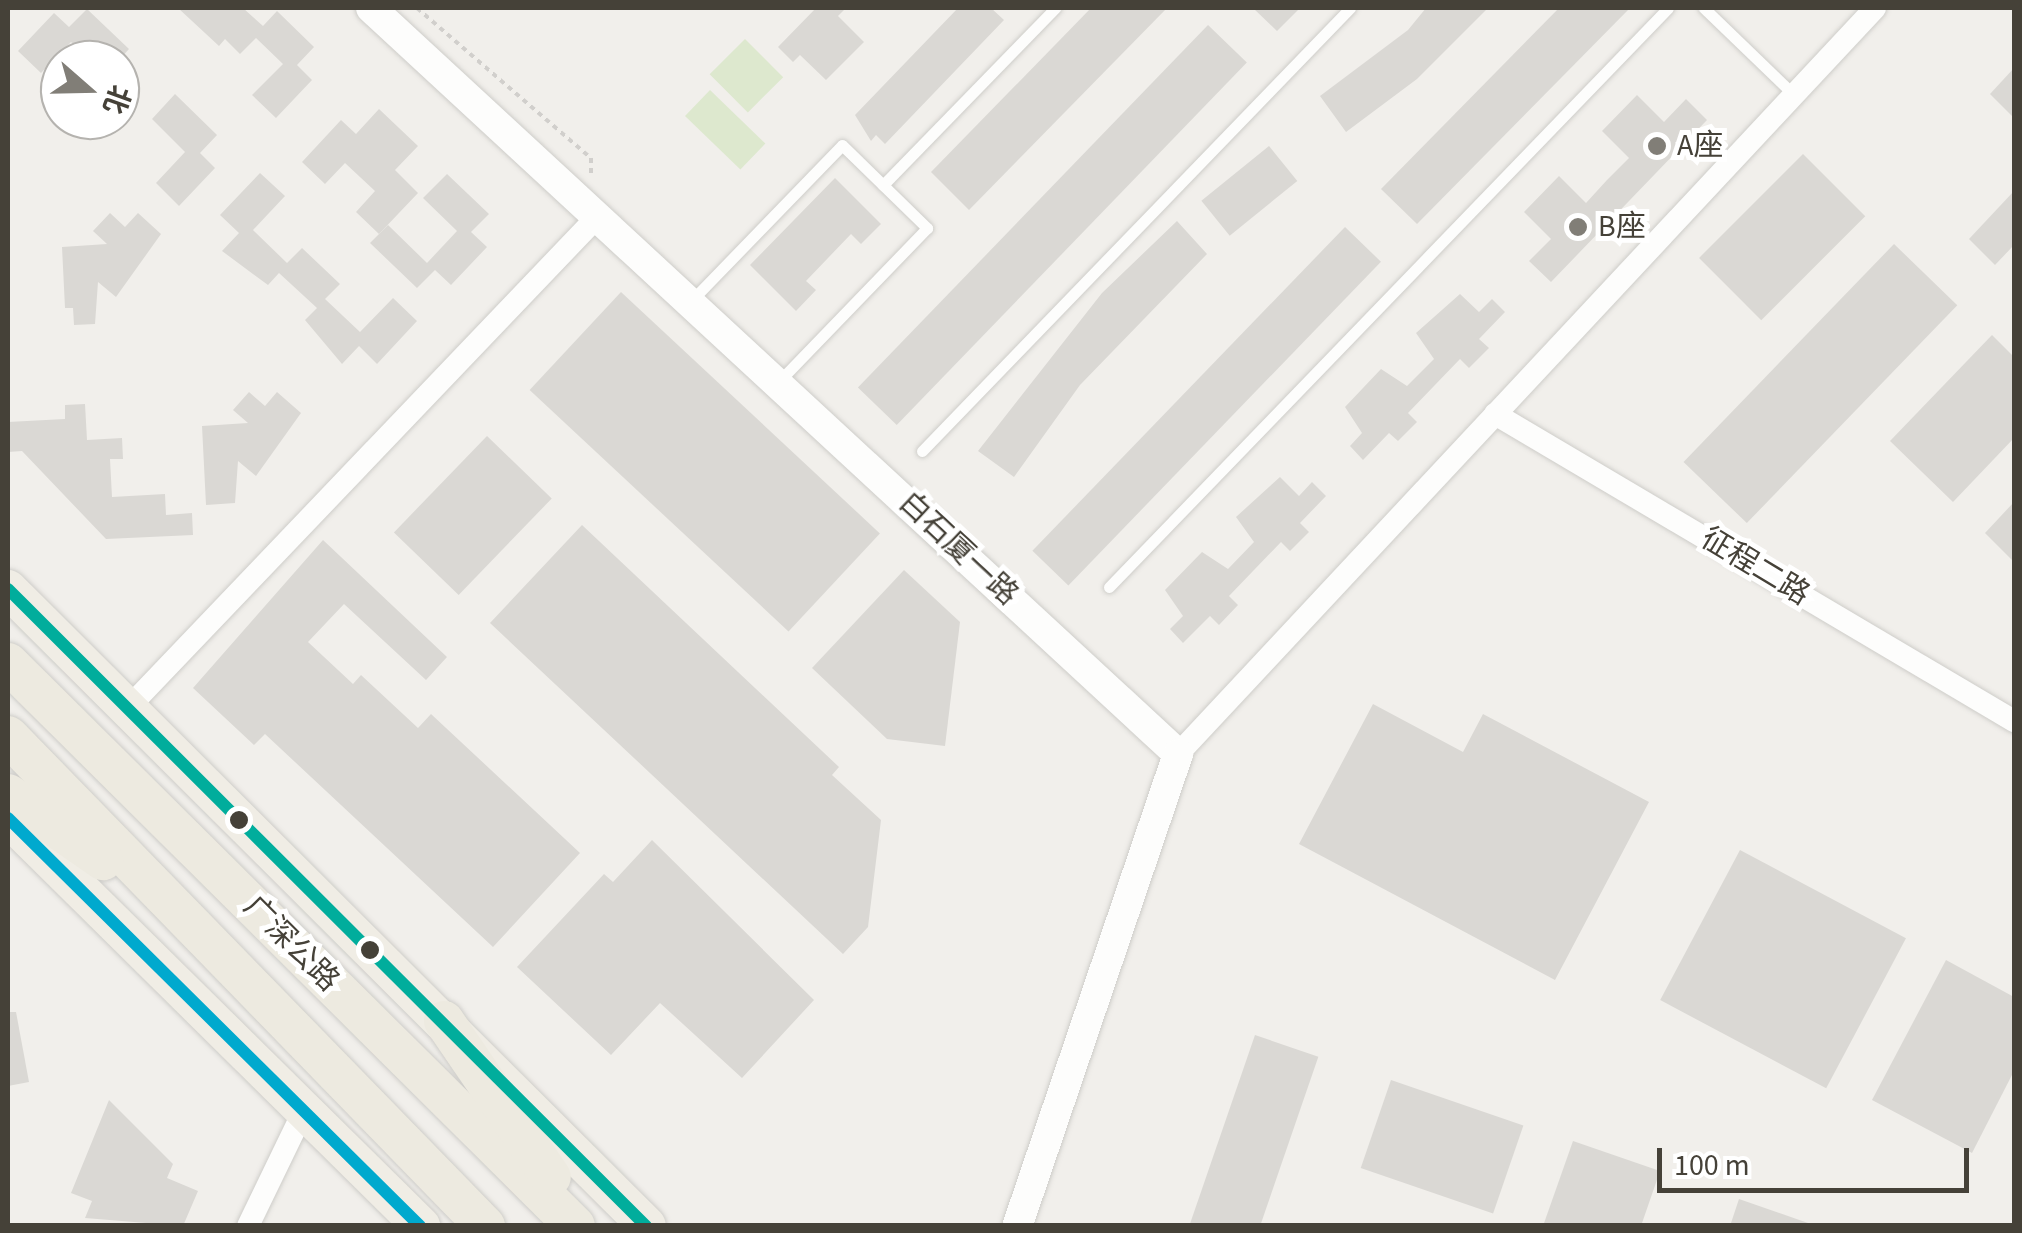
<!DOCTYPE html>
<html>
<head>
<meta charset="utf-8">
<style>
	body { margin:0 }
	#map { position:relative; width:2022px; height:1233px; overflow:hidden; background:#f1efeb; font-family:"Source Sans 3","Noto Sans SC",sans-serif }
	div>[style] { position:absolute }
	.green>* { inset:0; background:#dde8ce; transform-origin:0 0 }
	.building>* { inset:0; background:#dad8d4; transform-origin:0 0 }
	.path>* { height:4px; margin-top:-2px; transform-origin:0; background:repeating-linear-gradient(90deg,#d1cfcc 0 5px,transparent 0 10px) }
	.roads { filter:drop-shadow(0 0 2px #cecdc9) drop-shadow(0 0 2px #cecdc9) }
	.service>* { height:11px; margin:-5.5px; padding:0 5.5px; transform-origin:5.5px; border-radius:5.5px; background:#fdfdfc }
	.minor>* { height:22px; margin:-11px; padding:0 11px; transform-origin:11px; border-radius:11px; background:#fdfdfc }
	.tertiary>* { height:30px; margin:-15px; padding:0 15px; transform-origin:15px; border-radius:15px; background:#fdfdfc }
	.primary>* { height:38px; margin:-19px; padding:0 19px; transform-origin:19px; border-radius:19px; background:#f0ede5 }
	.trunk>* { height:40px; margin:-20px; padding:0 20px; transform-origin:20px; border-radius:20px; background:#edeae0 }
	.bus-1>* { height:12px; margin:-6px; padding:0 6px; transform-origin:6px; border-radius:6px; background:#01ad9c }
	.bus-2>* { height:12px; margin:-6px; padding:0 6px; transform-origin:6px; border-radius:6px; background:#00a9ce }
	.dots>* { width:28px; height:28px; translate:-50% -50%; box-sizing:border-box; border:5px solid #fff; border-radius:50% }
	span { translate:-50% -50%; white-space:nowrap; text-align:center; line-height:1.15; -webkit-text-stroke:10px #fff; paint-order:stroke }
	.poi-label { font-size:30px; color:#454138 }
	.left { translate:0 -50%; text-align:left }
	.street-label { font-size:30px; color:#454138 }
	.frame { position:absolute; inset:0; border:10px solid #454138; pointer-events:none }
	.north { position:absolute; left:40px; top:40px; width:100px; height:100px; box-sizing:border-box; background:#fff; border:2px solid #b5b3af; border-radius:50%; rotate:110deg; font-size:28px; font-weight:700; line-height:40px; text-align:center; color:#454138 }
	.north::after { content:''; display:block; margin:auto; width:35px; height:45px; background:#817e77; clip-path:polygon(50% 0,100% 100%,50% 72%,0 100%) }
	.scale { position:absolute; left:1657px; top:1148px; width:312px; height:45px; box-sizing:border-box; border:5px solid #454138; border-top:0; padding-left:12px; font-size:30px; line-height:35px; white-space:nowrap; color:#454138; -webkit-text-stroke:8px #fff; paint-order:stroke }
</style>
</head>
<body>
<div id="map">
	<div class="green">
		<div style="left:745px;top:39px;width:54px;height:50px;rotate:45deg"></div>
		<div style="left:710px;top:90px;width:77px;height:36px;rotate:44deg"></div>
	</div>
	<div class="building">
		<div style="clip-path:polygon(178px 8px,243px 8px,263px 26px,277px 11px,314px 47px,297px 65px,312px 80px,276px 118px,252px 95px,283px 64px,256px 38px,240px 54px,225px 39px,219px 46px)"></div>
		<div style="clip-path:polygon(816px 8px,846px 8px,838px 16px,864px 42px,826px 80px,800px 55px,793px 62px,778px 47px)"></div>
		<div style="clip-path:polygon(958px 8px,991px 8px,1004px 20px,885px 144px,876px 135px,871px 141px,855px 115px)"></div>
		<div style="clip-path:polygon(1091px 8px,1167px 8px,969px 210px,931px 172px)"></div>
		<div style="clip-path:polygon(1253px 8px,1300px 8px,1277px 31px)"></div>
		<div style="clip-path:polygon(1426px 8px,1488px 8px,1417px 79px,1346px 132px,1320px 96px,1408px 30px)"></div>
		<div style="clip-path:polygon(1559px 8px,1630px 8px,1417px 224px,1381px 189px)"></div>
		<div style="clip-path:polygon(87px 9px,129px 49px,119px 60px,91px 60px,71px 42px,41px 73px,18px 51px,54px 13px,69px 27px)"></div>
		<div style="left:1208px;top:25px;width:54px;height:504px;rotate:44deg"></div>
		<div style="clip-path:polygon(2014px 68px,2014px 118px,1990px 94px)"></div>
		<div style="clip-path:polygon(175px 94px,217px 135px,200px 153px,215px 168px,179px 206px,156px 183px,185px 152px,152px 119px)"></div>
		<div style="clip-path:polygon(1637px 95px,1664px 122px,1686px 99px,1707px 120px,1551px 282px,1529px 261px,1551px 239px,1524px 212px,1559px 176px,1586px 203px,1607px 180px,1629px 158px,1602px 131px)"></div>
		<div style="clip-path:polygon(379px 109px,418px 146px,395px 170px,418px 193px,379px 234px,356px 212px,375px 191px,345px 163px,325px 184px,302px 162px,341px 120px,356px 134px)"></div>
		<div style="left:1269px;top:146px;width:45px;height:87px;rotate:51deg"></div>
		<div style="left:1803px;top:154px;width:88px;height:147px;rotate:45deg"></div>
		<div style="clip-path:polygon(260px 173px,285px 196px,253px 230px,287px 263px,302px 248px,340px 284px,325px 299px,360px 332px,393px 298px,417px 321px,377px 364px,359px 346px,342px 364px,305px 320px,317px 308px,279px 273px,268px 285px,222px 251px,239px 233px,220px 215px)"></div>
		<div style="clip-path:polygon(447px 174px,489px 214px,471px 232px,487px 247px,451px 285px,435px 270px,417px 288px,370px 243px,388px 225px,427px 263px,457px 231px,423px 198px)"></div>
		<div style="clip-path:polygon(835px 178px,881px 224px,861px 244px,851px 234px,806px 281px,816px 290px,796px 311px,750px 265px)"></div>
		<div style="clip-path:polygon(2014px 191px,2014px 245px,1995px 265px,1969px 239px)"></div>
		<div style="clip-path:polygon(110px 213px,125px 227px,138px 213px,161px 234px,116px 297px,98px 282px,95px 324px,74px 325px,73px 308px,65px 308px,62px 247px,107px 244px,93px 231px)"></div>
		<div style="clip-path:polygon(1177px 221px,1207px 254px,1080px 385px,1014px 477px,978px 451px,1102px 293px)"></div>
		<div style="left:1345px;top:227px;width:50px;height:450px;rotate:44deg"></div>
		<div style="left:1894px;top:244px;width:88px;height:303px;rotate:44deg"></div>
		<div style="left:621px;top:292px;width:354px;height:134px;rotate:43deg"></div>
		<div style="clip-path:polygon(1460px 294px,1479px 312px,1492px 299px,1505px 312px,1479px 339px,1489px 348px,1469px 368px,1460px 359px,1408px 413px,1417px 422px,1398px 441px,1389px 433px,1363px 460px,1350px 446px,1362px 433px,1345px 407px,1381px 369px,1407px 386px,1434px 359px,1416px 333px)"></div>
		<div style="clip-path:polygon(1992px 335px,2014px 357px,2014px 438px,1953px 502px,1890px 441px)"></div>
		<div style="clip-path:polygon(249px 392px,265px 406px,277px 392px,301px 413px,256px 476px,238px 461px,235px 503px,206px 505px,202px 426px,248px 423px,233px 410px)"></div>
		<div style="clip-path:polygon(85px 404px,87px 440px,122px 438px,123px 459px,110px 459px,112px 497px,165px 494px,166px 515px,192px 513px,193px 535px,106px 539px,22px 451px,8px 452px,8px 422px,65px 419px,65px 405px)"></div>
		<div style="left:487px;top:436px;width:90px;height:134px;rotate:44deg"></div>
		<div style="clip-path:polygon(1280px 477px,1299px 496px,1312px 482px,1326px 496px,1300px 523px,1309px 532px,1290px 551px,1281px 542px,1229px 596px,1238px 605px,1219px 625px,1210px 616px,1183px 643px,1170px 629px,1183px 616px,1165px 590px,1202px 552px,1228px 569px,1254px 542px,1236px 517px)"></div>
		<div style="clip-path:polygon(2014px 502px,2014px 562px,1985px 533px)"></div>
		<div style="clip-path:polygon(582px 525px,839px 767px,832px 775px,881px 820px,868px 927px,843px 954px,490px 623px)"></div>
		<div style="clip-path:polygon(323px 540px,447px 657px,426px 680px,344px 604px,308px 642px,353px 684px,361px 675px,418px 728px,431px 714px,580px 853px,493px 947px,265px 734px,254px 745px,193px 688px)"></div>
		<div style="clip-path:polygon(904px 570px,960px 622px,945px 746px,887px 739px,812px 668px)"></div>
		<div style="clip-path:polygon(1373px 704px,1463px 752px,1483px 714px,1649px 802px,1555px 980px,1299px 844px)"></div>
		<div style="clip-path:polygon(652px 840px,814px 1000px,742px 1078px,660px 1003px,611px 1055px,517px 967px,604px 874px,613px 882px)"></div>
		<div style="left:1740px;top:850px;width:188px;height:170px;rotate:28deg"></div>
		<div style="clip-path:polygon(1946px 960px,2014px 997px,2014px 1071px,1972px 1153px,1872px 1100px)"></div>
		<div style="clip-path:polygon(8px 1012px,16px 1012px,29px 1082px,8px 1086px)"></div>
		<div style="left:1255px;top:1035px;width:67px;height:202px;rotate:19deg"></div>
		<div style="left:1391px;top:1080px;width:140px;height:93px;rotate:19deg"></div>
		<div style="clip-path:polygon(109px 1100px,173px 1164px,167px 1178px,198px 1191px,183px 1226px,85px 1218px,92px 1201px,71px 1193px)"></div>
		<div style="clip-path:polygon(1573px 1141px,1660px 1171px,1641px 1226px,1543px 1226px)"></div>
		<div style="clip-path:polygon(1739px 1199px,1808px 1223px,1807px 1226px,1730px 1226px)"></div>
	</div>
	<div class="path">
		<div style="left:417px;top:8px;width:230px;rotate:40.8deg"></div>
		<div style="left:591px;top:158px;width:20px;rotate:90deg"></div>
	</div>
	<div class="roads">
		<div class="service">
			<div style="left:1704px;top:8px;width:125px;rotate:44deg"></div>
			<div style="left:883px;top:185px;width:247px;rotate:-45.8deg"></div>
			<div style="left:691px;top:301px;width:217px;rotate:-45.9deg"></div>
			<div style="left:842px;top:145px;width:119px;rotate:44.3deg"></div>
			<div style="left:927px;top:228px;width:213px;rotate:134deg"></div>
			<div style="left:922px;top:451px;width:616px;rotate:-45.99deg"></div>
			<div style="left:1109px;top:587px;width:805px;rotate:-46.01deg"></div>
		</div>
		<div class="minor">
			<div style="left:1495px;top:414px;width:603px;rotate:30.61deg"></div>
			<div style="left:128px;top:708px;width:682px;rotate:-46.31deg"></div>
			<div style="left:1178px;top:754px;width:1021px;rotate:-46.94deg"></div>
			<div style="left:248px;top:1226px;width:129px;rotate:-64.2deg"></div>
		</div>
		<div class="tertiary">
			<div style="left:371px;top:8px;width:1099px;rotate:42.75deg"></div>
			<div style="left:1178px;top:754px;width:499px;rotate:108.8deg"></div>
		</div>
		<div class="primary">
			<div style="left:8px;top:589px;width:902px;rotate:44.91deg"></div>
			<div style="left:8px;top:818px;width:581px;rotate:44.65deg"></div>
		</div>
		<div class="trunk">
			<div style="left:8px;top:663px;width:799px;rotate:44.8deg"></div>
			<div style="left:8px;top:736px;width:684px;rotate:45.77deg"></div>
			<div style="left:8px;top:794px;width:116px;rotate:34.8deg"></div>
			<div style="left:444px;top:1021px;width:189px;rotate:55.6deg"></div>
		</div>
	</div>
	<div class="bus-1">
		<div style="left:8px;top:589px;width:902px;rotate:44.96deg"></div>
	</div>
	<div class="bus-2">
		<div style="left:8px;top:818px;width:580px;rotate:44.72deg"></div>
	</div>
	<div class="dots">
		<div style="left:1657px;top:146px;background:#817e77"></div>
		<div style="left:1578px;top:227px;background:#817e77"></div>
		<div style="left:239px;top:820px;background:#454138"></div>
		<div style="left:370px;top:950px;background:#454138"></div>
	</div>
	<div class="poi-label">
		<span class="left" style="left:1677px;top:146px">A座</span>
		<span class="left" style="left:1598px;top:227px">B座</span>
	</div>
	<div class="street-label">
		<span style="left:958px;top:549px;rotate:43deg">白石厦一路</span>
		<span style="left:1755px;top:567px;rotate:31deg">征程二路</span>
		<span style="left:291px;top:944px;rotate:45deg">广深公路</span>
	</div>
	<div class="frame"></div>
	<div class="north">北</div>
	<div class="scale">100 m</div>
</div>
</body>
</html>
